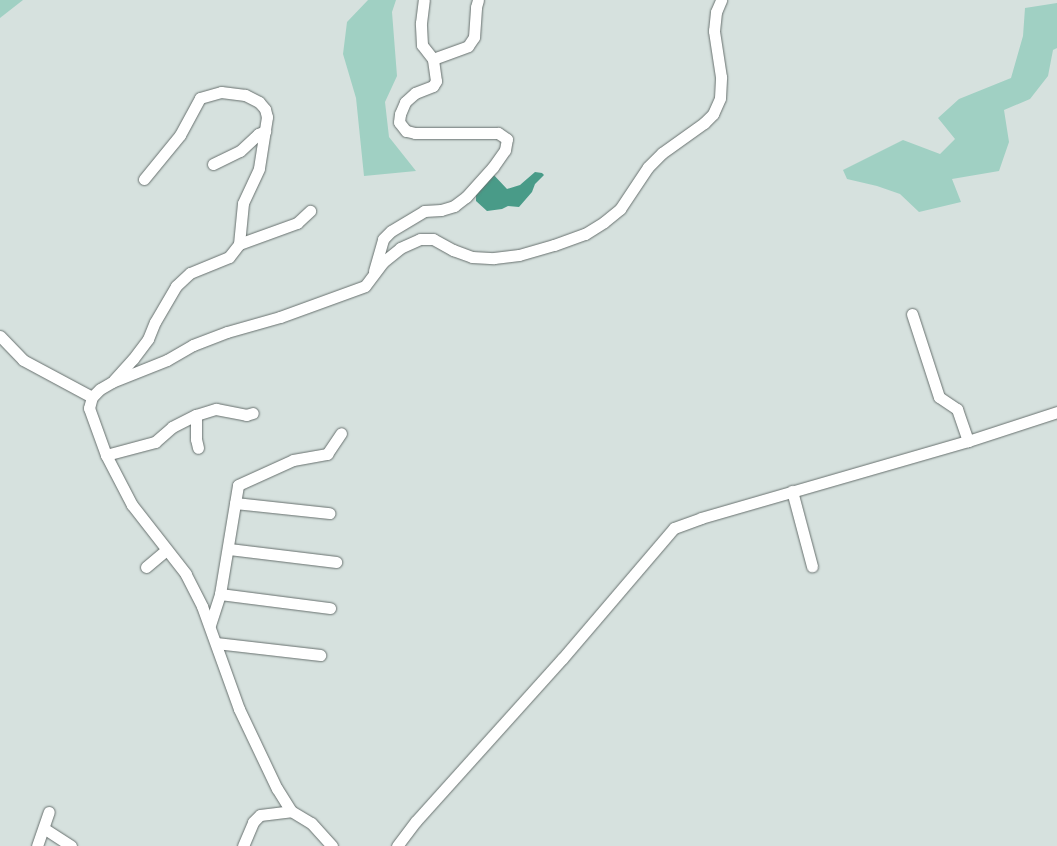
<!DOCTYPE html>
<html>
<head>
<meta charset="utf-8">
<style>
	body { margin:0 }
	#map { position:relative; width:1057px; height:846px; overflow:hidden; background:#d6e1de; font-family:"Source Sans 3",sans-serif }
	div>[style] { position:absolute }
	.green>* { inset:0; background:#a0d0c3 }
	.water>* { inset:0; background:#499b88 }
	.roads { filter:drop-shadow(0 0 1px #67706e) drop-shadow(0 0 1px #67706e) }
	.minor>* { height:11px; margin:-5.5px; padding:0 5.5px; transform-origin:5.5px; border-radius:5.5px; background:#fff }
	span { translate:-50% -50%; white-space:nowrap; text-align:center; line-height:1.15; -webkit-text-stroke:3px #d6e1de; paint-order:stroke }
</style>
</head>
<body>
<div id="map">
	<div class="green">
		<div style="clip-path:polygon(0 0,23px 0,0 18px)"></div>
		<div style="clip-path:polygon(368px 0,396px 0,392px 12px,397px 76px,385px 102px,389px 137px,416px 171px,364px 176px,356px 98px,343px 54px,347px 22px)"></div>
		<div style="clip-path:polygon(1057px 3px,1057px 48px,1053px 50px,1048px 76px,1030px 99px,1004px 110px,1009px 142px,999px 171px,952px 179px,961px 202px,919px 212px,900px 194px,877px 186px,847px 179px,843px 170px,903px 140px,940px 154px,955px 139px,938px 118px,959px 99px,1011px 78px,1023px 36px,1025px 8px)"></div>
	</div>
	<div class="water">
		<div style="clip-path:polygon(491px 172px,507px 189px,520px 185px,535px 172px,542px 173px,544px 175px,535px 184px,532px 192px,519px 207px,508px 206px,502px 209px,487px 211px,476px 201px,476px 195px)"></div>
	</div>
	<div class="roads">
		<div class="minor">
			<div style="left:433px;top:59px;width:37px;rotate:-20deg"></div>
			<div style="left:468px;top:46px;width:11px;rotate:-56deg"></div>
			<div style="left:474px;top:37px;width:30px;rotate:-86deg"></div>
			<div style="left:476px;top:7px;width:7px;rotate:-74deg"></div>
			<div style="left:213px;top:164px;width:30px;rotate:-26deg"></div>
			<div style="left:240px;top:151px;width:25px;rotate:-43deg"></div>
			<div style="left:258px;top:134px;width:8px;rotate:-23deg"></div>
			<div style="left:239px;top:244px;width:62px;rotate:-19.9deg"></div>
			<div style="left:297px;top:223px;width:18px;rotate:-43deg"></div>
			<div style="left:374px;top:271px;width:33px;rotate:-74deg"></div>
			<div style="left:383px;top:239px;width:11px;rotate:-45deg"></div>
			<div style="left:391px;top:231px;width:39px;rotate:-31deg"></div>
			<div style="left:424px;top:211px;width:17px;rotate:-3deg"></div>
			<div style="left:441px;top:210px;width:14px;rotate:-17deg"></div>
			<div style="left:454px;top:206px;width:15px;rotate:-37deg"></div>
			<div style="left:466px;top:197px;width:40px;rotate:-48deg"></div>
			<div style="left:493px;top:167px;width:21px;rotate:-55deg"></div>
			<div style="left:505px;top:150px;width:11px;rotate:-80deg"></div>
			<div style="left:507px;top:139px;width:11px;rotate:-146deg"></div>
			<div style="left:498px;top:133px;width:83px;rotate:180deg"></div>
			<div style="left:415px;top:133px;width:9px;rotate:-167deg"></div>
			<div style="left:406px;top:131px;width:11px;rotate:-128deg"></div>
			<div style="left:399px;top:122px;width:8px;rotate:-83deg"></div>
			<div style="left:400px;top:114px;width:13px;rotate:-67deg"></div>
			<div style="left:405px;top:102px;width:13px;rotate:-42deg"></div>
			<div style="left:415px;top:93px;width:19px;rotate:-21deg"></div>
			<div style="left:433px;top:86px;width:6px;rotate:-59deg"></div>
			<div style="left:436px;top:81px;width:22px;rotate:-98deg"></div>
			<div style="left:433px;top:59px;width:18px;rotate:-128deg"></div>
			<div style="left:422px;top:45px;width:22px;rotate:-93deg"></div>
			<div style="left:421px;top:23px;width:23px;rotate:-83deg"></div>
			<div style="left:912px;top:314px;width:87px;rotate:72deg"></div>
			<div style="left:939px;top:397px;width:22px;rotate:34deg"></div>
			<div style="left:957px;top:409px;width:34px;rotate:71deg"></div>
			<div style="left:0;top:336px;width:33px;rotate:46deg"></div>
			<div style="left:23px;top:360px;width:78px;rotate:28.2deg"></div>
			<div style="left:114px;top:380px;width:28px;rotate:-48deg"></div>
			<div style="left:133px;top:359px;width:25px;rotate:-53deg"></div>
			<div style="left:148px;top:339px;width:18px;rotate:-68deg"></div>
			<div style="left:155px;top:322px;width:42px;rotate:-59.7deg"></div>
			<div style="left:176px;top:286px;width:19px;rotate:-43deg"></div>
			<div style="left:190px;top:273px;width:42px;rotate:-22.3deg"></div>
			<div style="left:229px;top:257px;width:16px;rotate:-52deg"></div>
			<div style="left:239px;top:244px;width:41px;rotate:-84.4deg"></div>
			<div style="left:243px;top:203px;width:38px;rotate:-65deg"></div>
			<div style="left:259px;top:168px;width:52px;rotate:-81.1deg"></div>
			<div style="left:267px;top:117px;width:8px;rotate:-104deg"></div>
			<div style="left:265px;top:109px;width:9px;rotate:-131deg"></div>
			<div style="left:259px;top:102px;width:16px;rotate:-153deg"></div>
			<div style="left:245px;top:95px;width:24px;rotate:-173deg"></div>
			<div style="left:221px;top:92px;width:22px;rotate:164deg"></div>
			<div style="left:200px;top:98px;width:42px;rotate:118.4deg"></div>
			<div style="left:180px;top:135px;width:57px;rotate:129.3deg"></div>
			<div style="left:196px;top:415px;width:24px;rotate:90deg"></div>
			<div style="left:196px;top:439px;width:9px;rotate:77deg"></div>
			<div style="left:106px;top:455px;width:51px;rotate:-14.9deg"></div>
			<div style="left:155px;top:442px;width:23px;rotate:-41deg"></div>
			<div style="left:172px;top:427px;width:27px;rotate:-27deg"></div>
			<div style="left:196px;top:415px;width:21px;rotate:-17deg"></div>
			<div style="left:216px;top:409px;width:31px;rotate:11deg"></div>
			<div style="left:246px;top:415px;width:7px;rotate:-16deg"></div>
			<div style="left:792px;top:491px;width:78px;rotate:75.1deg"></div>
			<div style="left:235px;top:503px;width:95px;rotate:6.1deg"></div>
			<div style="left:229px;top:549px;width:108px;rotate:6.9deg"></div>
			<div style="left:146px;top:567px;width:26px;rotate:-40deg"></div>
			<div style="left:220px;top:594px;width:111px;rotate:7.3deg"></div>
			<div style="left:210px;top:625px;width:33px;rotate:-72deg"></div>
			<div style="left:220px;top:594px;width:110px;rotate:-80.6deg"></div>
			<div style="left:238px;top:485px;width:60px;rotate:-24.4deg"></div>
			<div style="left:293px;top:460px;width:35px;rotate:-10deg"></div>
			<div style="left:327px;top:454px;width:25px;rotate:-56deg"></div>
			<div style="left:216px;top:643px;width:105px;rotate:6.6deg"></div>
			<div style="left:45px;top:829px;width:31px;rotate:33deg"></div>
			<div style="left:37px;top:846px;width:36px;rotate:-71deg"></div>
			<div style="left:243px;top:846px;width:26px;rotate:-67deg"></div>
			<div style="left:253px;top:822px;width:10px;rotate:-45deg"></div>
			<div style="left:260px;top:815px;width:31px;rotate:-7deg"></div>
			<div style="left:332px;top:846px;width:31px;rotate:-132deg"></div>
			<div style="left:311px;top:823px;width:23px;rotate:-149deg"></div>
			<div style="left:291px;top:811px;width:26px;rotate:-122deg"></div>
			<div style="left:277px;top:789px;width:89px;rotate:-115.4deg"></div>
			<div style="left:239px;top:709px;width:109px;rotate:-109.8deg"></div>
			<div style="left:202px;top:606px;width:36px;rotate:-117deg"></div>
			<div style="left:186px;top:574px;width:88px;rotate:-128deg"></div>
			<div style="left:132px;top:505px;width:56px;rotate:-117.5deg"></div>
			<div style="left:106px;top:455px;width:50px;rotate:-109.9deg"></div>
			<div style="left:89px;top:408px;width:11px;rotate:-75deg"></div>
			<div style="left:92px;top:397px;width:11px;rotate:-45deg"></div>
			<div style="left:100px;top:389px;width:14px;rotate:-30deg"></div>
			<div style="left:112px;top:382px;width:59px;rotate:-21.8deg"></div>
			<div style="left:167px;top:360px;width:30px;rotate:-30deg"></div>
			<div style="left:193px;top:345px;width:36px;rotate:-21deg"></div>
			<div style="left:227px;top:332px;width:55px;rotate:-15.8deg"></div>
			<div style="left:280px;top:317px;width:90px;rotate:-20deg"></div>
			<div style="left:365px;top:286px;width:30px;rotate:-53deg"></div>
			<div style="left:383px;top:262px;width:22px;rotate:-39deg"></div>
			<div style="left:400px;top:248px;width:22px;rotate:-24deg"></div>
			<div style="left:420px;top:239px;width:13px"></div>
			<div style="left:433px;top:239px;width:23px;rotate:29deg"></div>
			<div style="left:453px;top:250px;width:20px;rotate:20deg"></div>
			<div style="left:472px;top:257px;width:22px;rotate:3deg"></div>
			<div style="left:494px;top:258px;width:25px;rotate:-7deg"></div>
			<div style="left:519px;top:255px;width:36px;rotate:-16deg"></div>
			<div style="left:554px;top:245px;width:33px;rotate:-20deg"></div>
			<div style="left:585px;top:234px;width:22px;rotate:-32deg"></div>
			<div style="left:604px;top:222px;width:21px;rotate:-39deg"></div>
			<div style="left:620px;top:209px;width:50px;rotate:-56.3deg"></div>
			<div style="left:648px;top:167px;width:20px;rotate:-45deg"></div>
			<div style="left:662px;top:153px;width:52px;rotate:-35.5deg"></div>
			<div style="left:704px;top:123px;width:13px;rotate:-45deg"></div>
			<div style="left:713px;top:114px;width:17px;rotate:-66deg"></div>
			<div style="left:720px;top:98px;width:21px;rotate:-87deg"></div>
			<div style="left:721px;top:77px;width:47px;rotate:-98.7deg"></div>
			<div style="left:714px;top:31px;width:19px;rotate:-84deg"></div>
			<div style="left:716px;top:12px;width:13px;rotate:-67deg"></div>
			<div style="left:397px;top:846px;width:31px;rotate:-53deg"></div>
			<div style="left:416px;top:821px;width:218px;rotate:-48deg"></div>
			<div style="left:562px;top:659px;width:172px;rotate:-49.5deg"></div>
			<div style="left:674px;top:528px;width:29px;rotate:-20deg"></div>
			<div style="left:701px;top:518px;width:278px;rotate:-16.1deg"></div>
			<div style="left:968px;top:441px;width:94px;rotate:-18deg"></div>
		</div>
	</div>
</div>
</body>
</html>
